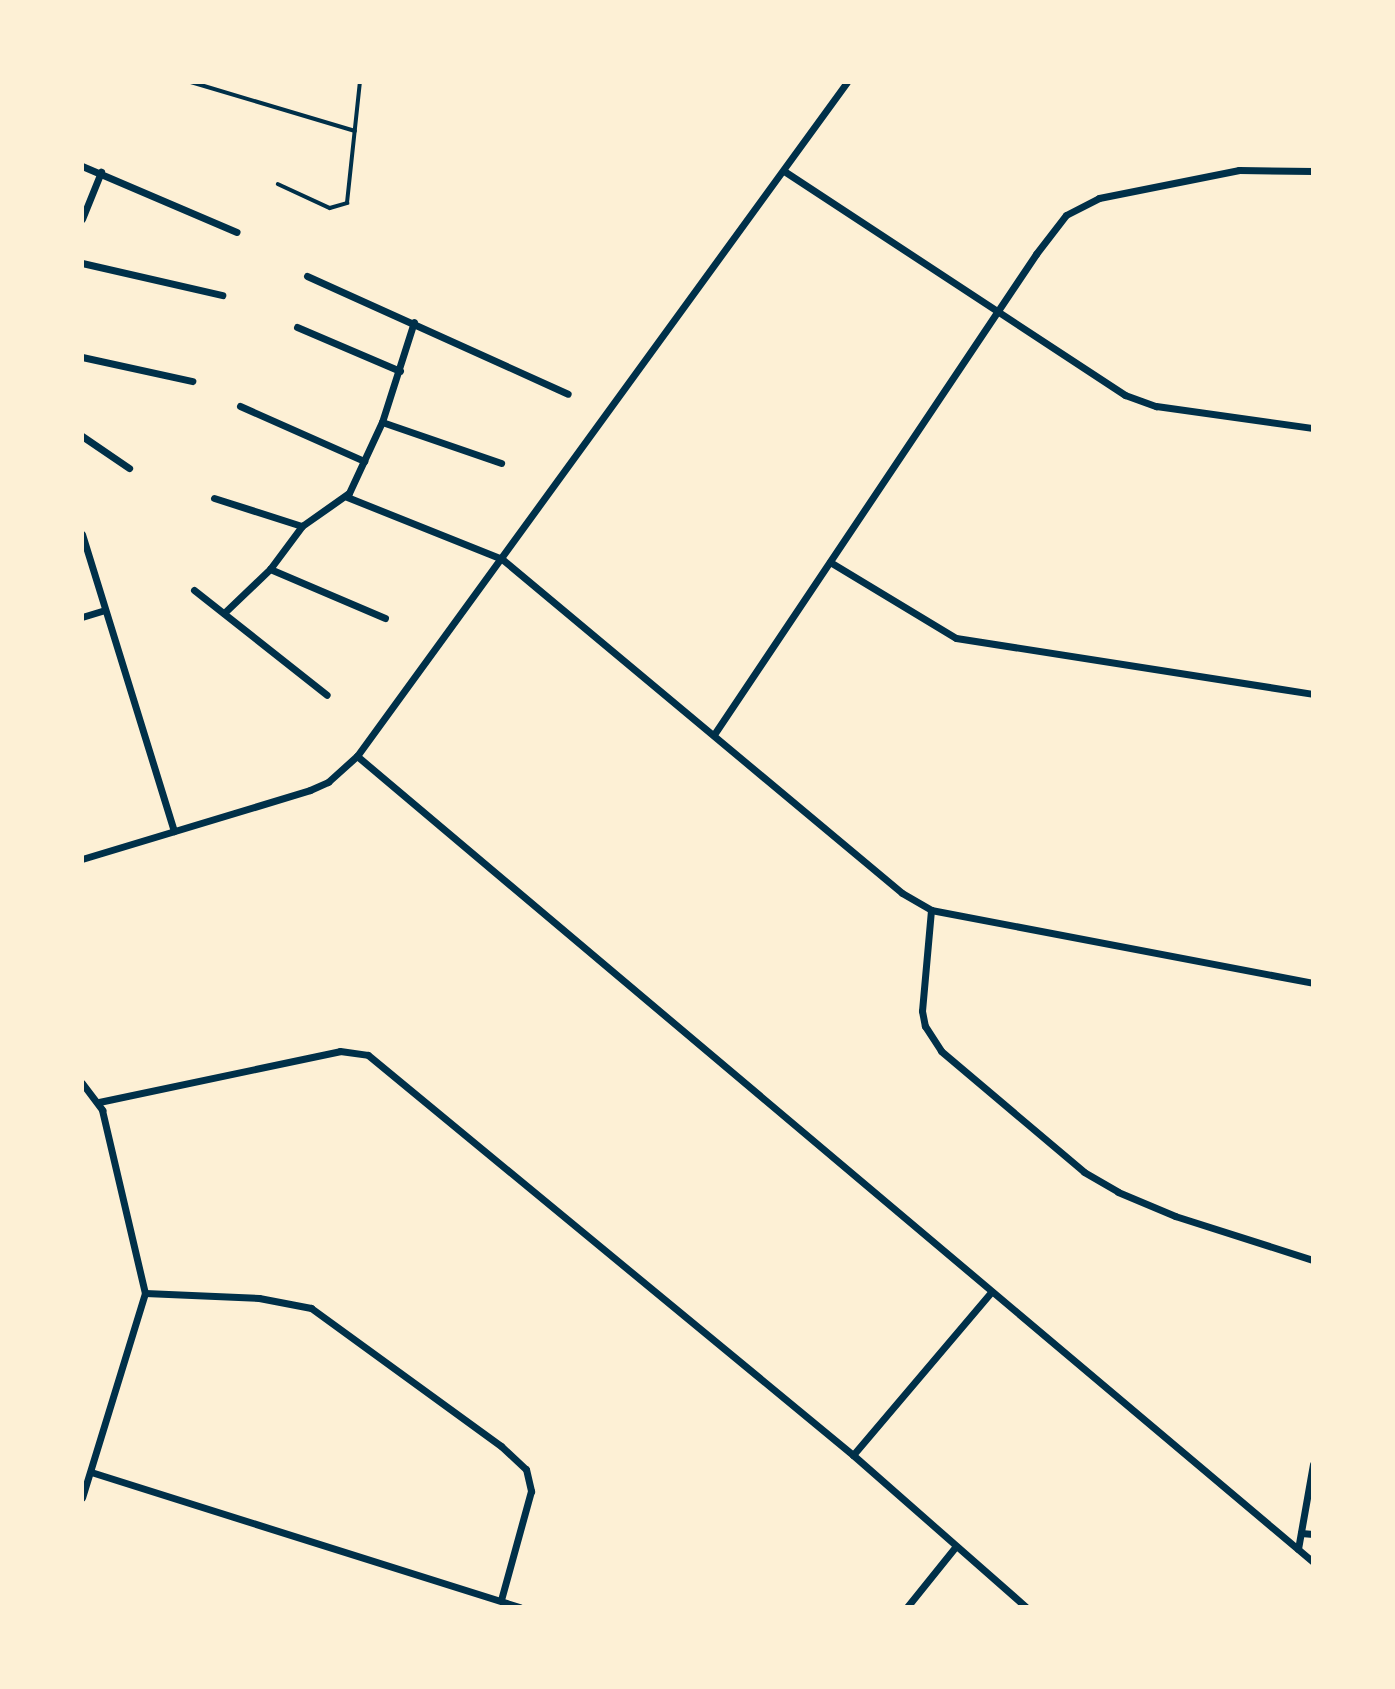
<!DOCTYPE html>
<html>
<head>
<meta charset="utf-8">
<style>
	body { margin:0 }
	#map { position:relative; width:1395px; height:1689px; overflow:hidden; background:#fdf0d5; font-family:Arial,sans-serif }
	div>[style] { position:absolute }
	.service>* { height:3.5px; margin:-1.75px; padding:0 1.75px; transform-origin:1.75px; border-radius:1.75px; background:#003049 }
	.minor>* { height:7px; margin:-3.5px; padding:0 3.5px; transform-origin:3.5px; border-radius:3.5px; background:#003049 }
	span { translate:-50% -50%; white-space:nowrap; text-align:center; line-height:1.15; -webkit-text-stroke:5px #fdf0d5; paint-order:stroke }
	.frame { position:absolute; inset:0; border:84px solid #fdf0d5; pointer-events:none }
</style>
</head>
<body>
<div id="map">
	<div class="service">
		<div style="left:191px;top:82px;width:171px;rotate:16.6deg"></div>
		<div style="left:278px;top:184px;width:57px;rotate:24.8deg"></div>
		<div style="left:330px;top:208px;width:18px;rotate:-16deg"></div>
		<div style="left:347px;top:203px;width:122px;rotate:-83.9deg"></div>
	</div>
	<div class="minor">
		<div style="left:82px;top:166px;width:168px;rotate:23.1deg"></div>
		<div style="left:784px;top:171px;width:408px;rotate:33.3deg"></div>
		<div style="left:1125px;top:395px;width:33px;rotate:20deg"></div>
		<div style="left:1156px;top:406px;width:159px;rotate:8deg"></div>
		<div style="left:82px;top:219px;width:51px;rotate:-68deg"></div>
		<div style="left:82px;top:263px;width:144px;rotate:12.9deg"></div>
		<div style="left:307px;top:276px;width:286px;rotate:24.3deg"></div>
		<div style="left:297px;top:327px;width:112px;rotate:23.1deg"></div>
		<div style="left:82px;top:357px;width:113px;rotate:12.3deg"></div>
		<div style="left:240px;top:406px;width:136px;rotate:23.9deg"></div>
		<div style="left:382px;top:422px;width:126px;rotate:19deg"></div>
		<div style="left:82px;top:436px;width:57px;rotate:34.2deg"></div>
		<div style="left:347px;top:497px;width:167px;rotate:21.8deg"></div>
		<div style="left:502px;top:559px;width:521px;rotate:39.86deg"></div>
		<div style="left:902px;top:893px;width:34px;rotate:30deg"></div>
		<div style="left:931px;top:910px;width:389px;rotate:10.8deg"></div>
		<div style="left:214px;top:498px;width:92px;rotate:17.7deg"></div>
		<div style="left:82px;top:534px;width:311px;rotate:72.8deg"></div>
		<div style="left:830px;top:562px;width:147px;rotate:31.1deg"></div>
		<div style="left:956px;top:638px;width:361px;rotate:8.9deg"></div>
		<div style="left:270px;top:569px;width:125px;rotate:23.1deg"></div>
		<div style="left:194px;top:590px;width:169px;rotate:38.3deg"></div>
		<div style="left:224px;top:613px;width:64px;rotate:-43.7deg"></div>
		<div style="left:270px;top:569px;width:54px;rotate:-53.3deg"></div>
		<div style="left:302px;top:526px;width:57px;rotate:-35.1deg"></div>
		<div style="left:349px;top:493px;width:78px;rotate:-65.1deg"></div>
		<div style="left:382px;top:422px;width:105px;rotate:-72.3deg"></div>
		<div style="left:82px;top:617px;width:24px;rotate:-17deg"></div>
		<div style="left:715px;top:733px;width:577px;rotate:-56.17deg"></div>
		<div style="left:1036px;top:254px;width:49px;rotate:-52.4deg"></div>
		<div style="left:1066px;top:215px;width:37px;rotate:-27deg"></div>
		<div style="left:1099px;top:198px;width:143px;rotate:-11.3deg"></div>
		<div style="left:1239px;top:170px;width:74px;rotate:0.8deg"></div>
		<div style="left:357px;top:756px;width:1250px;rotate:40.13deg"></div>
		<div style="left:82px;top:859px;width:238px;rotate:-16.8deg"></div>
		<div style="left:310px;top:790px;width:20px;rotate:-24deg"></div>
		<div style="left:328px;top:782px;width:39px;rotate:-42deg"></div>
		<div style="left:357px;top:756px;width:833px;rotate:-53.98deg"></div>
		<div style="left:931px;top:910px;width:101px;rotate:95.1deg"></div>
		<div style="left:922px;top:1011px;width:15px;rotate:79deg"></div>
		<div style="left:925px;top:1026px;width:30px;rotate:57deg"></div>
		<div style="left:941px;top:1051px;width:187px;rotate:40.2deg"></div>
		<div style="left:1084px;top:1172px;width:39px;rotate:30deg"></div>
		<div style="left:1118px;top:1192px;width:62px;rotate:22.8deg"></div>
		<div style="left:1175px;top:1216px;width:145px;rotate:17.7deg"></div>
		<div style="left:82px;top:1083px;width:34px;rotate:53deg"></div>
		<div style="left:102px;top:1110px;width:188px;rotate:76.8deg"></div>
		<div style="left:145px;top:1293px;width:214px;rotate:107.1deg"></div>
		<div style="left:99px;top:1102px;width:246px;rotate:-11.9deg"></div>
		<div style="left:340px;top:1051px;width:28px;rotate:8deg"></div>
		<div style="left:368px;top:1055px;width:629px;rotate:39.51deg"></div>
		<div style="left:853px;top:1455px;width:230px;rotate:41.3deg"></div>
		<div style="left:145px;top:1293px;width:114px;rotate:2.5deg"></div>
		<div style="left:259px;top:1298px;width:53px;rotate:10.9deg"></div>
		<div style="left:311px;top:1308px;width:235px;rotate:36deg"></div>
		<div style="left:501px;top:1446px;width:34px;rotate:43deg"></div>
		<div style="left:526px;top:1469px;width:23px;rotate:77deg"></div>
		<div style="left:531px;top:1491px;width:113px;rotate:105.4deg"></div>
		<div style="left:853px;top:1455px;width:214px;rotate:-49.7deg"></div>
		<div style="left:91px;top:1472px;width:450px;rotate:17.5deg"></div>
		<div style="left:1301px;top:1533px;width:12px;rotate:5deg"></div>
		<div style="left:1298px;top:1549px;width:86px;rotate:-80deg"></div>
		<div style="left:907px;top:1607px;width:78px;rotate:-51.2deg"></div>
	</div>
	<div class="frame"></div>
</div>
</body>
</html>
